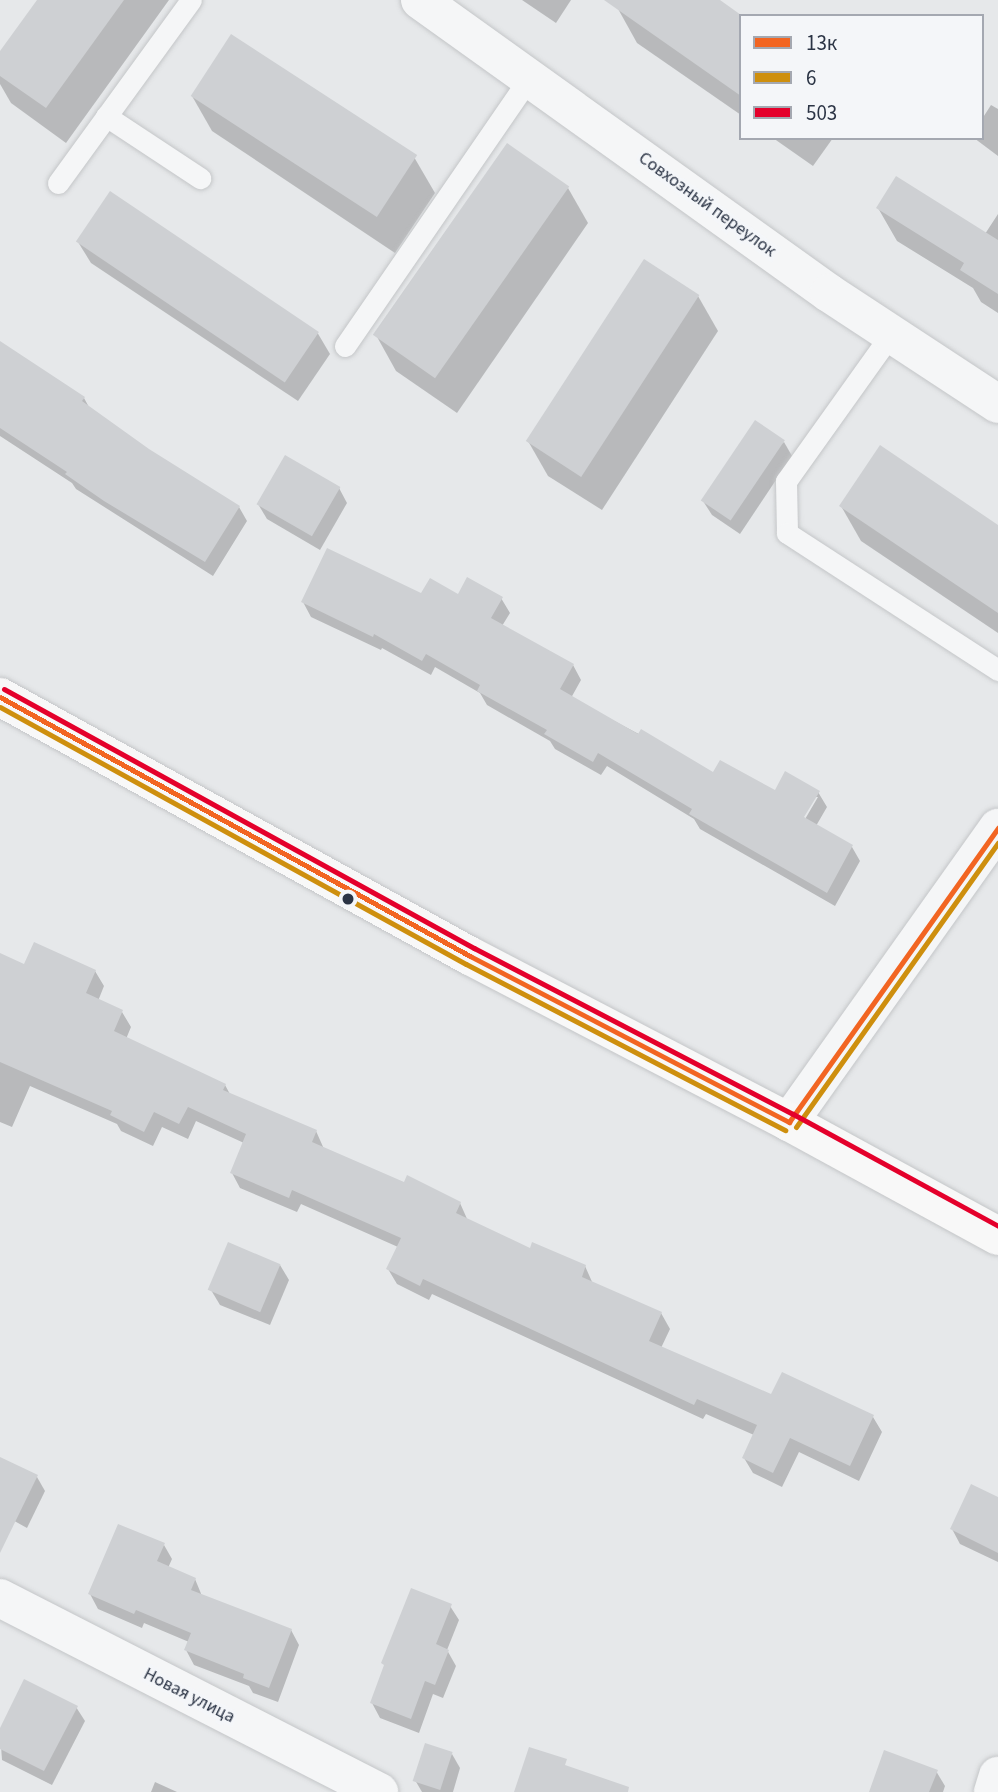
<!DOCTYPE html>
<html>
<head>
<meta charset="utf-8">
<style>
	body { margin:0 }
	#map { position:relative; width:998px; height:1792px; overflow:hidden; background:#e6e8ea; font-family:"Source Sans 3",sans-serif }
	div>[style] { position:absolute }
	.shadow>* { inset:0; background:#0003 }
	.building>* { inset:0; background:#ced0d3; transform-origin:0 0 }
	.roads { filter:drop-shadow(0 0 2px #c4c6c8) drop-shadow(0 0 2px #c4c6c8) }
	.service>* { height:21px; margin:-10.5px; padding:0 10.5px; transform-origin:10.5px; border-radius:10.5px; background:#f5f6f7 }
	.minor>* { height:38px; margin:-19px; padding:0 19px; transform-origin:19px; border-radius:19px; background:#f5f6f7 }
	.tertiary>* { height:38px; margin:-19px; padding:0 19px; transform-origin:19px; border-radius:19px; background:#f5f6f7 }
	.primary>* { height:38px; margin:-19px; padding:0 19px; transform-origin:19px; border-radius:19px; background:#f8f8f8 }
	.bus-1>* { height:5px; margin:-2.5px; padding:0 2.5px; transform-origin:2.5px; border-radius:2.5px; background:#f26522 }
	.bus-2>* { height:5px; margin:-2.5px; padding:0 2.5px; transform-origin:2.5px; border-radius:2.5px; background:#ce8f0e }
	.bus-3>* { height:5px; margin:-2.5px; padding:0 2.5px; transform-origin:2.5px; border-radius:2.5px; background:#e4002b }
	.dots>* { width:19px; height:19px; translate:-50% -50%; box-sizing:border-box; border:4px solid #f4f6f9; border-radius:50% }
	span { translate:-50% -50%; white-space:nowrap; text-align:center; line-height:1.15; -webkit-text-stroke:7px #f4f6f9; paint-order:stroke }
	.street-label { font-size:18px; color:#2b3445 }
	.legend { position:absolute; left:739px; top:14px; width:245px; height:126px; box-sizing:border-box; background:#f4f6f9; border:2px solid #a4a8b1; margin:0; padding:9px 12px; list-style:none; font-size:21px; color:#2b3445 }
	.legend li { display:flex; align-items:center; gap:14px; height:35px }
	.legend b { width:35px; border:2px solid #a4a8b1 }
</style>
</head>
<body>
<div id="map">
	<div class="shadow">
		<div style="clip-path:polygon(39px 0,169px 0,66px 143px,11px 103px,0 84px,0 54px)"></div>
		<div style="clip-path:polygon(522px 0,571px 0,556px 23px)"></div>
		<div style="clip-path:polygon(622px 0,717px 0,741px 17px,741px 115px,637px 43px,617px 7px)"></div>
		<div style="clip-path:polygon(192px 96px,414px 157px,435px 193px,395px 253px,212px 131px)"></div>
		<div style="clip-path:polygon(991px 105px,998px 109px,998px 156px,974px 138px,982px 138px,982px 119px)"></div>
		<div style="clip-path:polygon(773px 138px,833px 138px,813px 166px)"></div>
		<div style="clip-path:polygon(568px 188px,588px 223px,457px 413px,396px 371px,376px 335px)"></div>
		<div style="clip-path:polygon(878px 208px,985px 234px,998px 214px,998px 313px,981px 302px,973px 288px,897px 241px)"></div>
		<div style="clip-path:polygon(78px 242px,317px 332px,330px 354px,298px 401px,91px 263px)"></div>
		<div style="clip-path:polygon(698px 296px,718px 331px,602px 510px,548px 476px,528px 441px)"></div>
		<div style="clip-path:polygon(0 343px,84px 398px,90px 409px,148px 450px,239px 507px,247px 521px,213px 576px,76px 489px,72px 483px,0 436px)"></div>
		<div style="clip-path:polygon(784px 442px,792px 456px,740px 534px,712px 515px,703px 501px)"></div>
		<div style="clip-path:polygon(339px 488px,347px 503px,320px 550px,267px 519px,258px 504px)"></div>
		<div style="clip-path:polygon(841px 506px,998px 527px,998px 633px,861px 541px)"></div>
		<div style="clip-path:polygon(evenodd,421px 596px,501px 598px,510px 613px,502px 626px,573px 665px,581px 680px,571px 698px,714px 774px,776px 793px,818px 792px,827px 807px,816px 826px,852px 847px,860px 861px,835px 906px,700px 829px,694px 819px,607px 766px,601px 775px,555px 749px,550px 741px,487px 705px,480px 693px,435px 667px,431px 675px,382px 648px,381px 650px,311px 617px,303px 602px,421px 596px,814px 797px,818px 797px,801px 826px,798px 824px,814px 797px)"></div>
		<div style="clip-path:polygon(0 955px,25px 967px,95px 971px,104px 986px,98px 1001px,122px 1012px,131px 1027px,126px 1039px,225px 1085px,231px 1096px,316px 1131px,324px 1149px,405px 1185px,460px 1203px,468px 1221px,531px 1250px,585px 1266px,593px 1284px,661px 1313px,670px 1329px,661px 1348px,772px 1396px,873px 1417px,882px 1432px,859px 1481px,799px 1452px,782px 1487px,753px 1473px,744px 1458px,754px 1435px,706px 1414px,703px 1419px,432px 1294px,429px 1300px,397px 1284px,388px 1269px,398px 1247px,301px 1204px,297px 1212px,240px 1188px,232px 1173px,244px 1143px,196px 1121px,188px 1139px,162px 1127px,153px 1146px,121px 1131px,117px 1124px,30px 1086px,12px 1127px,0 1122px)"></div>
		<div style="clip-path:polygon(280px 1265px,289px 1280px,270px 1325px,220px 1305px,211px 1290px)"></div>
		<div style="clip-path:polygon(0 1459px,37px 1477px,45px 1491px,27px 1528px,0 1513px)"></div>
		<div style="clip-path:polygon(998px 1499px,998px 1562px,960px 1544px,952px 1529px)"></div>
		<div style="clip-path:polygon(164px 1545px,172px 1559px,168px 1568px,195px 1579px,202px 1596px,291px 1630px,299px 1645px,278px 1702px,253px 1693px,249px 1686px,194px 1665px,186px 1650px,189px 1642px,144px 1623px,142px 1628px,98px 1609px,90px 1594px)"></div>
		<div style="clip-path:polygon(450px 1606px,459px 1620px,447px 1650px,456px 1666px,443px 1698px,433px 1694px,419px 1733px,380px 1718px,372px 1703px)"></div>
		<div style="clip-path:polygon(76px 1707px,85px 1721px,52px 1785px,2px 1760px,0 1731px)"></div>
		<div style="clip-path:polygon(452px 1754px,460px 1768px,453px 1792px,422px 1792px,415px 1780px)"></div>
		<div style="clip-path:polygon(936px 1771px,945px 1786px,943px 1792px,870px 1792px)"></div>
		<div style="clip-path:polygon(155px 1782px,177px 1792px,151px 1792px)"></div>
	</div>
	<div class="building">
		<div style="clip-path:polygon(37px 0,124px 0,46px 108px,0 76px,0 51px)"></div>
		<div style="clip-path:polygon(604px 0,720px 0,741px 15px,741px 96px)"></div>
		<div style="left:231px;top:34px;width:222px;height:74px;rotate:33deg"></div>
		<div style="left:507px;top:143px;width:76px;height:234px;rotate:35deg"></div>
		<div style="clip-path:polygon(896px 176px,998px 240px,998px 294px,960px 270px,964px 263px,876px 208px)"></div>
		<div style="left:110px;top:191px;width:252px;height:61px;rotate:34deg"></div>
		<div style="left:644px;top:259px;width:66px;height:217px;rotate:33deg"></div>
		<div style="clip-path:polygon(0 341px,85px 397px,82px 401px,149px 449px,240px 506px,205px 562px,104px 501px,65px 474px,67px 472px,0 428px)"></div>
		<div style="left:755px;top:420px;width:36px;height:97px;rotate:34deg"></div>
		<div style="clip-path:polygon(880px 445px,998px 525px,998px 613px,839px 506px)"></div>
		<div style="left:285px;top:455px;width:64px;height:57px;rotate:30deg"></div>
		<div style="clip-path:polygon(327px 548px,421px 593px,430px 578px,458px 594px,467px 577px,503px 597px,491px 618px,574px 664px,560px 689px,638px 734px,641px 729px,713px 772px,720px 760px,775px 790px,785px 771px,820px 791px,804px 817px,853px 845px,827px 893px,689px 814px,692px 809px,598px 753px,593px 762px,544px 734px,547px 730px,477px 691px,480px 685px,426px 654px,422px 661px,374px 634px,373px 637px,301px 602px)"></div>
		<div style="clip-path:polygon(34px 942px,96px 970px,86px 993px,123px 1010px,114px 1031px,226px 1084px,223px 1090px,317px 1130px,312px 1142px,404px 1182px,407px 1175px,461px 1202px,456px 1213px,530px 1248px,532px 1242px,586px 1265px,582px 1277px,662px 1312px,649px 1341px,771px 1394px,782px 1372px,874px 1415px,850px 1466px,790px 1438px,773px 1473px,742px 1458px,757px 1425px,697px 1399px,694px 1405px,423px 1279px,420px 1286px,386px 1269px,401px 1238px,292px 1190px,289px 1198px,230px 1173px,246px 1134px,188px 1107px,179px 1124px,154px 1112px,144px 1132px,110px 1115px,112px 1111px,0 1062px,0 953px,24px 964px)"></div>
		<div style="left:228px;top:1242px;width:57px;height:52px;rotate:23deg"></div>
		<div style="clip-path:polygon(0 1457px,38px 1475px,0 1553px)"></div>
		<div style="clip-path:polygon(971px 1484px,998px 1497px,998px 1553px,950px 1529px)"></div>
		<div style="clip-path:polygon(118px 1524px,165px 1543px,157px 1561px,196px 1578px,191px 1590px,292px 1629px,269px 1688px,243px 1678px,244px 1674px,184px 1650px,191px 1633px,136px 1610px,134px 1614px,88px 1594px)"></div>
		<div style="clip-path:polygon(411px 1588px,452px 1604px,436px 1644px,449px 1650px,435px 1685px,425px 1681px,411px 1719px,370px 1703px,384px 1665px,381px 1663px)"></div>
		<div style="clip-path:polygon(24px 1679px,78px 1706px,44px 1771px,0 1749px,0 1728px)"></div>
		<div style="left:425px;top:1743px;width:29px;height:40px;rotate:18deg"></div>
		<div style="clip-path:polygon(529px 1747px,567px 1759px,565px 1765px,629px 1787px,628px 1792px,514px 1792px)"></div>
		<div style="clip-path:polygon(884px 1750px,938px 1770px,929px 1792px,869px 1792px)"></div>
	</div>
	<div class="roads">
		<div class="service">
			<div style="left:106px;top:116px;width:113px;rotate:33.4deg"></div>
			<div style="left:58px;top:183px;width:226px;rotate:-54deg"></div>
			<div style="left:891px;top:334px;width:181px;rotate:125.5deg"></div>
			<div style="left:786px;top:481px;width:52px;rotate:88.9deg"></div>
			<div style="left:787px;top:533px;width:252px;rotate:33deg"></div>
			<div style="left:345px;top:346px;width:325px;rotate:-55.5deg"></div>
		</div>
		<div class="minor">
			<div style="left:420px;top:0;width:503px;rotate:35.62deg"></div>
			<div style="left:829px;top:293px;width:202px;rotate:33.3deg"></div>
			<div style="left:0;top:1598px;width:426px;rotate:27.1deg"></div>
			<div style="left:993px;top:1792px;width:17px;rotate:-73deg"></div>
		</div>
		<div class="tertiary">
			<div style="left:789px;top:1122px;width:361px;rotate:-54.6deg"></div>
		</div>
		<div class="primary">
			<div style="left:0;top:697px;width:537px;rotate:28.86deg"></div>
			<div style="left:470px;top:956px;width:360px;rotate:27.5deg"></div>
			<div style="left:789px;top:1122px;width:238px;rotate:28.6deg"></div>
		</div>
	</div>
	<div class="bus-1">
		<div style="left:0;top:697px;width:537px;rotate:28.86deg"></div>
		<div style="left:470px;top:956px;width:360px;rotate:27.5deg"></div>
		<div style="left:789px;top:1122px;width:361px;rotate:-54.6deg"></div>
	</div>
	<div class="bus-2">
		<div style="left:0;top:707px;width:532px;rotate:28.88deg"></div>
		<div style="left:466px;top:964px;width:360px;rotate:27.5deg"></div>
		<div style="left:796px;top:1127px;width:349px;rotate:-54.6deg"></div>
	</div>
	<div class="bus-3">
		<div style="left:4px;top:689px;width:537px;rotate:28.86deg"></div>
		<div style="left:474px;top:948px;width:360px;rotate:27.5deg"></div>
		<div style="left:793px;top:1114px;width:234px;rotate:28.6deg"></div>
	</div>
	<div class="dots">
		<div style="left:348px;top:899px;background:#2b3445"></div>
	</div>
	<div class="street-label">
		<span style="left:707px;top:205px;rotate:36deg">Совхозный переулок</span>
		<span style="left:189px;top:1696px;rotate:27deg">Новая улица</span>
	</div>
	<ul class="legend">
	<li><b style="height:9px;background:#f26522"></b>13к</li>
	<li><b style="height:9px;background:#ce8f0e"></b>6</li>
	<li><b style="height:9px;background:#e4002b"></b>503</li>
	</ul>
</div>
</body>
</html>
